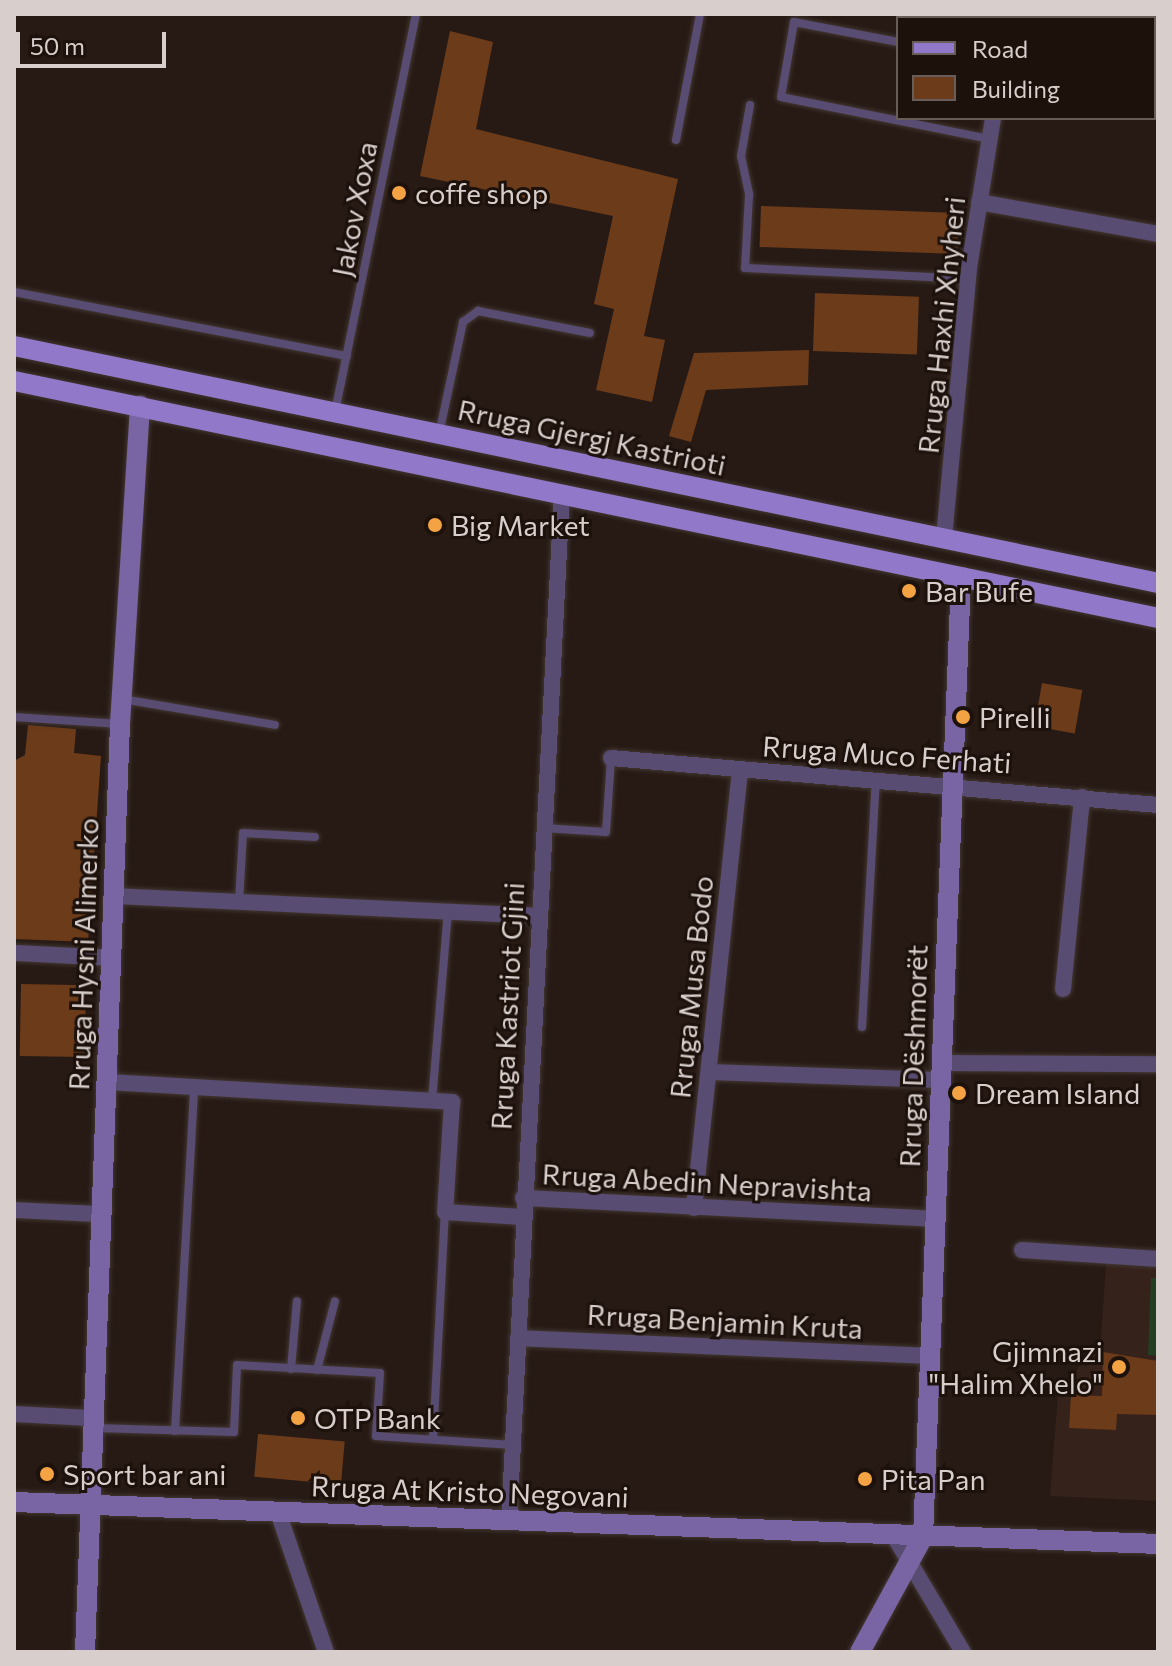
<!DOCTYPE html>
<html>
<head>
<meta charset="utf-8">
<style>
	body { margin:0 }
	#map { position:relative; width:1172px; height:1666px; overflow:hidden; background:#271a15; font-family:Commissioner,sans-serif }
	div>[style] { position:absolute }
	.built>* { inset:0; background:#35221a }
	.green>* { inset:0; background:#223e23 }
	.building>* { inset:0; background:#6c3b19; transform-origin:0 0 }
	.roads { filter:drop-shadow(0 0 2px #433732) drop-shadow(0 0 2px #433732) }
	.lane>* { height:8px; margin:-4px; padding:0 4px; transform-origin:4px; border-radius:4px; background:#584c73 }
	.street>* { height:16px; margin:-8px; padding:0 8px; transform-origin:8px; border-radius:8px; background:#584c73 }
	.secondary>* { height:20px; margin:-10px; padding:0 10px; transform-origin:10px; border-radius:10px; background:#7965a3 }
	.primary>* { height:20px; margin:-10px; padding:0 10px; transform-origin:10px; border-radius:10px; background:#9278c9 }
	.dots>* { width:22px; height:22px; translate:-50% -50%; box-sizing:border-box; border:4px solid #1d110c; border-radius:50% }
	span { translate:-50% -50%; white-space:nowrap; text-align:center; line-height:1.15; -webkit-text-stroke:6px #1d110c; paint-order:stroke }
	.poi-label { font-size:28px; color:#d8cfcc }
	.left { translate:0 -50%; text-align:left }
	.right { translate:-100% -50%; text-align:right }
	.street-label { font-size:28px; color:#d8cfcc }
	.frame { position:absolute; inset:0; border:16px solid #d8cfcc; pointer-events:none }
	.legend { position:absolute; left:896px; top:16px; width:260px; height:104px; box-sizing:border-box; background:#1d110c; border:2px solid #685d59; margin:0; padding:10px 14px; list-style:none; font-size:24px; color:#d8cfcc }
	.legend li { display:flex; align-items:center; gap:16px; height:40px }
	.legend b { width:40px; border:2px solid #685d59 }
	.scale { position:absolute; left:16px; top:32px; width:150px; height:36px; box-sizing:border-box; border:4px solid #d8cfcc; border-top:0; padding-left:10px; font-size:24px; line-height:28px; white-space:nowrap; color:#d8cfcc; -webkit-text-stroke:6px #1d110c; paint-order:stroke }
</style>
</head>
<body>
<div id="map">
	<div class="built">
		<div style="clip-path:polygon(1106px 1264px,1158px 1268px,1158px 1501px,1050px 1496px,1058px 1394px,1101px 1339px)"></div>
	</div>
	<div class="green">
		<div style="clip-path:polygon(1151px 1278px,1158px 1278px,1158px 1356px,1148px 1355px)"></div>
	</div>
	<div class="building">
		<div style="clip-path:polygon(450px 31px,493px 42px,476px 129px,678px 179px,644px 336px,665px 340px,652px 402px,596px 390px,614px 309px,594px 304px,613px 216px,420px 176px)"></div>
		<div style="left:761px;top:206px;width:198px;height:41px;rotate:2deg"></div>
		<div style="left:815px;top:293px;width:104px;height:58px;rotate:2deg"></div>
		<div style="clip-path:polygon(809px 350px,808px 385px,706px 390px,691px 442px,669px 436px,694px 353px)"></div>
		<div style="left:1042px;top:683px;width:41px;height:44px;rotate:10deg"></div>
		<div style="clip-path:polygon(28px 725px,76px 729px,74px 753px,101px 756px,88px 942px,14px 939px,14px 761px,25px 755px)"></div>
		<div style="left:21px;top:984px;width:65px;height:72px;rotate:1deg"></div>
		<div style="clip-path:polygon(1103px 1352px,1158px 1361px,1158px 1415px,1117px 1414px,1116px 1430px,1069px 1428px,1071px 1395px,1102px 1396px)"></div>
		<div style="left:258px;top:1434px;width:87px;height:43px;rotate:5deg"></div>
	</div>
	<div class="roads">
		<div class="lane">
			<div style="left:898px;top:42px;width:106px;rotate:-169.1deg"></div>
			<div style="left:794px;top:22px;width:76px;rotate:99.8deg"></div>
			<div style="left:781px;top:97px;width:212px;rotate:11.4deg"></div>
			<div style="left:750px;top:105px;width:52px;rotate:100deg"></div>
			<div style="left:741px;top:156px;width:40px;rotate:78deg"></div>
			<div style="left:749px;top:195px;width:73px;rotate:93.1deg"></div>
			<div style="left:745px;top:268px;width:222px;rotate:2.8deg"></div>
			<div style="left:676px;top:140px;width:128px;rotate:-79.2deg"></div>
			<div style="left:14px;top:292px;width:339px;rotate:10.9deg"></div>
			<div style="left:335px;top:412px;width:406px;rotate:-78.5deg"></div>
			<div style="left:439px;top:434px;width:115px;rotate:-77.9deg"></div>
			<div style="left:463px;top:322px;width:19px;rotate:-36deg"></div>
			<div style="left:478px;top:311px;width:114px;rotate:11.1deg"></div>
			<div style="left:122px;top:699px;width:155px;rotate:9.6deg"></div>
			<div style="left:14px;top:717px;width:106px;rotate:3.8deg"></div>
			<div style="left:544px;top:828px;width:62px;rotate:3.7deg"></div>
			<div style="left:606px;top:832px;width:74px;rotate:-86.1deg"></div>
			<div style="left:239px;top:902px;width:69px;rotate:-86.7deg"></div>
			<div style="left:243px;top:833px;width:72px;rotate:3.2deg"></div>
			<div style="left:862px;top:1027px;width:248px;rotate:-86.8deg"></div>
			<div style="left:432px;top:1101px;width:190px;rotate:-85.2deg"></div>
			<div style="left:291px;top:1369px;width:68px;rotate:-85deg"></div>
			<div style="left:317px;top:1370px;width:71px;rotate:-75.4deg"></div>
			<div style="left:94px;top:1428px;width:140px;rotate:1.6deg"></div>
			<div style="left:234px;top:1432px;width:67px;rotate:-87.4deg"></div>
			<div style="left:237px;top:1365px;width:143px;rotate:3.2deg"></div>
			<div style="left:380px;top:1373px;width:63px;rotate:93.6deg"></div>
			<div style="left:376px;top:1436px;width:137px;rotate:3.8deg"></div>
			<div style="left:175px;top:1431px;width:344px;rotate:-86.8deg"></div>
			<div style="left:433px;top:1439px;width:227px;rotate:-87deg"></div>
		</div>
		<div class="street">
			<div style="left:998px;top:14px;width:4px;rotate:90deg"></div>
			<div style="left:979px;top:202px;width:182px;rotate:10.1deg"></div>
			<div style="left:944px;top:538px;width:271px;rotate:-84.7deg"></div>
			<div style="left:969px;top:268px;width:152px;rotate:-80.9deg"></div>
			<div style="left:611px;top:758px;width:549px;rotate:4.91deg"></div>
			<div style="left:114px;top:896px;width:424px;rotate:2.7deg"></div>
			<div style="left:14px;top:953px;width:98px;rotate:2.9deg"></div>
			<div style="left:1063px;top:989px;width:193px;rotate:-84.3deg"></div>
			<div style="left:940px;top:1063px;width:218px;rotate:0.3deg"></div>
			<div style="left:709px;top:1072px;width:230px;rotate:2deg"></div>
			<div style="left:107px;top:1082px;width:346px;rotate:3.3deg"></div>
			<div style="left:452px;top:1102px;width:110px;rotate:93.6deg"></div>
			<div style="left:445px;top:1212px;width:77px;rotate:3.7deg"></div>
			<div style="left:523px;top:1198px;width:413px;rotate:2.9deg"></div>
			<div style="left:694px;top:1208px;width:440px;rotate:-84deg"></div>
			<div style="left:14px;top:1210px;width:86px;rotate:2.7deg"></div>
			<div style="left:1022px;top:1250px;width:136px;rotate:3.8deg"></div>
			<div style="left:518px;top:1338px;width:412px;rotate:2.5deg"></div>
			<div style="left:14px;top:1414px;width:76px;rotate:3deg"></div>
			<div style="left:278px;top:1512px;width:148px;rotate:71.1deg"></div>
			<div style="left:509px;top:1521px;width:1028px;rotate:-87.05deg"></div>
			<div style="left:894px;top:1536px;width:135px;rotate:59.3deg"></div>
		</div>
		<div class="secondary">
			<div style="left:14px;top:1502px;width:1145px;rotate:2.1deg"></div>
			<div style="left:85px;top:1652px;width:929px;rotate:-87.84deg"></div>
			<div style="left:120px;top:724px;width:319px;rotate:-86.4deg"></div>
			<div style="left:860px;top:1652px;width:131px;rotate:-61.3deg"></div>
			<div style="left:923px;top:1537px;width:961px;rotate:-87.73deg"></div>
		</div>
		<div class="primary">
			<div style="left:14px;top:346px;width:1168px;rotate:11.7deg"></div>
			<div style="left:14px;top:381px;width:1168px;rotate:11.7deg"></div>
		</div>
	</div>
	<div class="dots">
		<div style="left:399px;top:193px;background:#f4a344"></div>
		<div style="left:435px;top:525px;background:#f4a344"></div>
		<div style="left:909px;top:591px;background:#f4a344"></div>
		<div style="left:963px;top:717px;background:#f4a344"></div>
		<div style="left:959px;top:1093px;background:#f4a344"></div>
		<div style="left:1119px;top:1367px;background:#f4a344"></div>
		<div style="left:298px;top:1418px;background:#f4a344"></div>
		<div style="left:47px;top:1474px;background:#f4a344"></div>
		<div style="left:865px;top:1479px;background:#f4a344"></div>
	</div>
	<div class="poi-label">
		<span class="left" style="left:415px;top:193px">coffe shop</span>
		<span class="left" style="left:451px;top:525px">Big Market</span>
		<span class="left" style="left:925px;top:591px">Bar Bufe</span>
		<span class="left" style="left:979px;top:717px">Pirelli</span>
		<span class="left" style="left:975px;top:1093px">Dream Island</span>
		<span class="right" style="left:1103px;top:1367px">Gjimnazi<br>"Halim Xhelo"</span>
		<span class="left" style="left:314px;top:1418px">OTP Bank</span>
		<span class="left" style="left:63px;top:1474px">Sport bar ani</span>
		<span class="left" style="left:881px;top:1479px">Pita Pan</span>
	</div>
	<div class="street-label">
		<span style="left:354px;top:209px;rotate:-79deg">Jakov Xoxa</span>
		<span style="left:941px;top:325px;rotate:-84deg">Rruga Haxhi Xhyheri</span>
		<span style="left:592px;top:437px;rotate:12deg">Rruga Gjergj Kastrioti</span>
		<span style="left:887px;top:754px;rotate:4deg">Rruga Muco Ferhati</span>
		<span style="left:83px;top:954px;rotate:-88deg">Rruga Hysni Alimerko</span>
		<span style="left:691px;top:987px;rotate:-84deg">Rruga Musa Bodo</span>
		<span style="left:507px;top:1006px;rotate:-87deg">Rruga Kastriot Gjini</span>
		<span style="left:913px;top:1056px;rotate:-88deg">Rruga Dëshmorët</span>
		<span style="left:707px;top:1182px;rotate:3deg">Rruga Abedin Nepravishta</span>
		<span style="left:725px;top:1321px;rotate:3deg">Rruga Benjamin Kruta</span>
		<span style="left:470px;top:1491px;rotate:2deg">Rruga At Kristo Negovani</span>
	</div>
	<div class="frame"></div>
	<ul class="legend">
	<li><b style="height:10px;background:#9278c9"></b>Road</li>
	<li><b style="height:22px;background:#6c3b19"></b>Building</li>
	</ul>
	<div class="scale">50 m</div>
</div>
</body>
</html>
